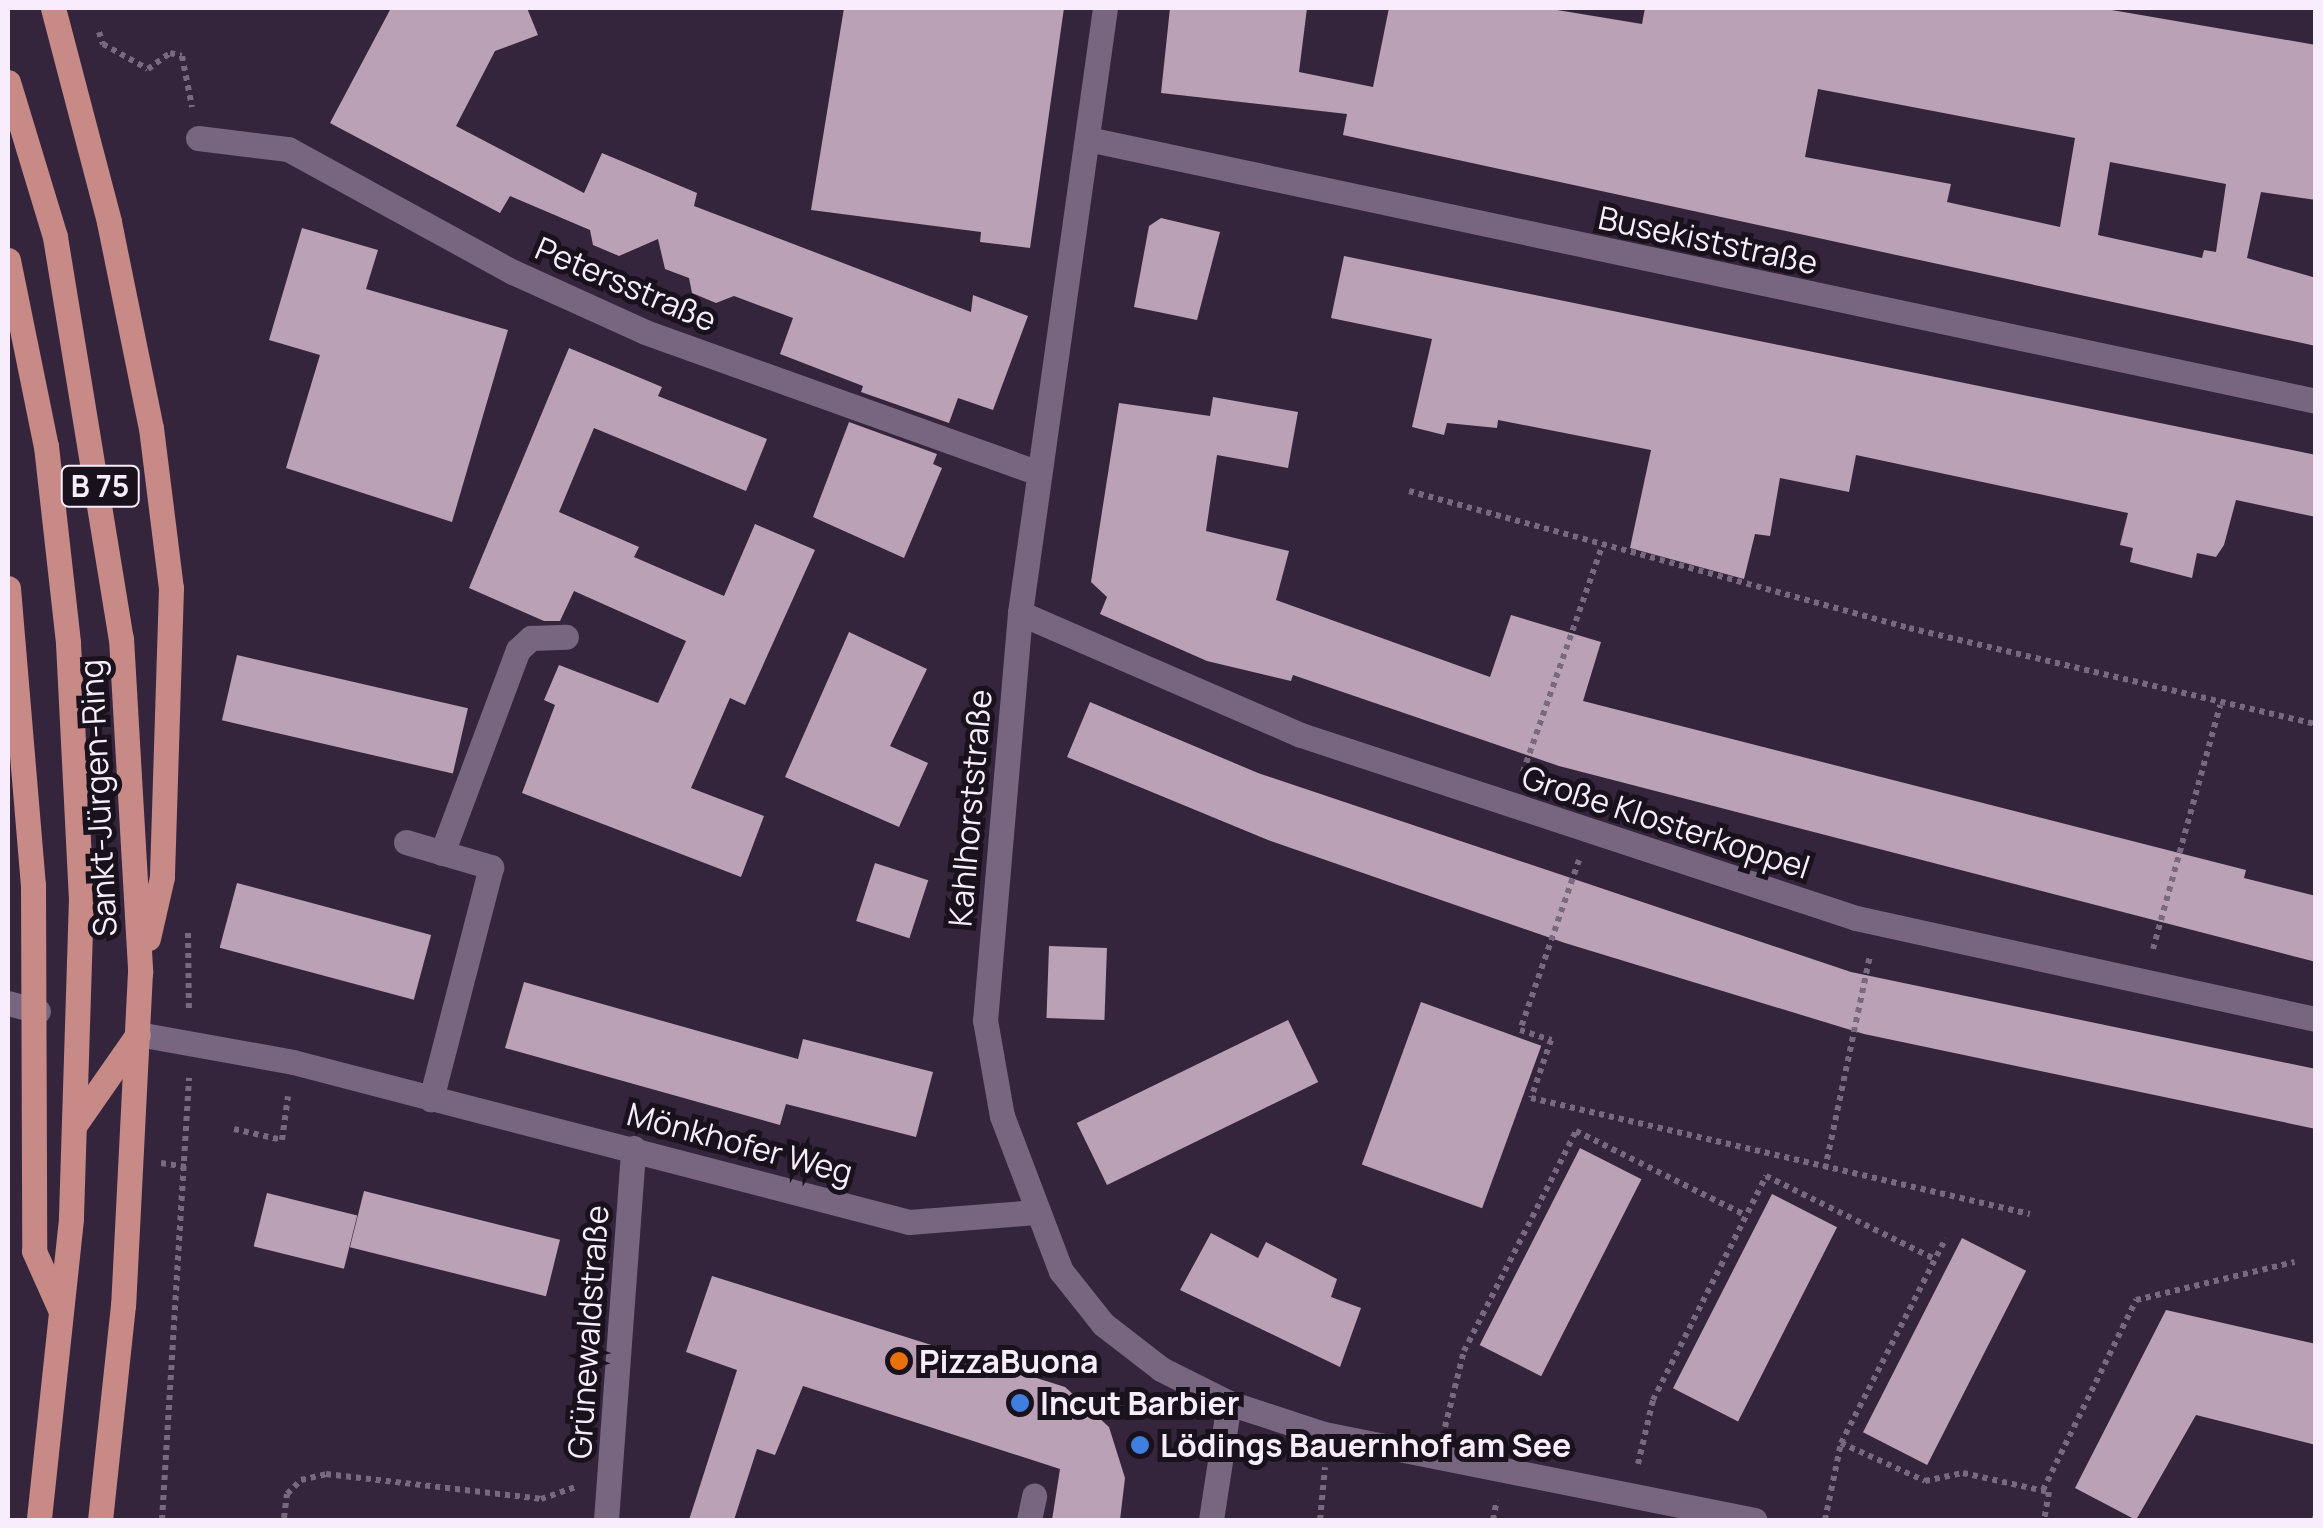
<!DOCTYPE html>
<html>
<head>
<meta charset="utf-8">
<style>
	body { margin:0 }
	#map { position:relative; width:2323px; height:1528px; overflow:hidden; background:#35253c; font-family:Manrope,sans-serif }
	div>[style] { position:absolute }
	.building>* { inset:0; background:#baa1b6; transform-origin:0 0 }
	.path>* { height:6px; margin-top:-3px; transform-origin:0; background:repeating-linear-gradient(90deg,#77697e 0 5px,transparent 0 10px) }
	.service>* { height:25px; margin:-12.5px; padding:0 12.5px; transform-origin:12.5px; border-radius:12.5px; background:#786580 }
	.minor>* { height:25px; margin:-12.5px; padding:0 12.5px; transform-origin:12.5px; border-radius:12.5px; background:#786580 }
	.primary>* { height:25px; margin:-12.5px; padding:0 12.5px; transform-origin:12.5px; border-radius:12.5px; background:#c78a87 }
	.dots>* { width:28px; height:28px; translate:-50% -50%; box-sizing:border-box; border:5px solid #19111c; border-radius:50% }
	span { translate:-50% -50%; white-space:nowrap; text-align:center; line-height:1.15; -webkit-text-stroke:10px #19111c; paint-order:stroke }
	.shield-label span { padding:2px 8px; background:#19111c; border:2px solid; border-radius:8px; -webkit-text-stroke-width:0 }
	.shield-label { font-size:30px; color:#f7edfc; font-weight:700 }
	.street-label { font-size:32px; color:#f7edfc }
	.poi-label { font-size:32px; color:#f7edfc; font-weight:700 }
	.left { translate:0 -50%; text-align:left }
	.frame { position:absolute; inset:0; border:10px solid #f7edfc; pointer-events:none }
</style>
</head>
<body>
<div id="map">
	<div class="building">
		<div style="clip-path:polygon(391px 8px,527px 8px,538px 35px,495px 51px,456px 126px,584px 193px,602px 153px,697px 193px,694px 206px,971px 312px,973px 295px,1028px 316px,993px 410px,958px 398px,949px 423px,861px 392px,863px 386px,780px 354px,793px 318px,734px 296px,716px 303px,692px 293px,689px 278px,665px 269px,658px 239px,619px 256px,593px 245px,590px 230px,510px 196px,500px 213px,330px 123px)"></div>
		<div style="clip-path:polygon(844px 8px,1064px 8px,1030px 248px,980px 242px,981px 232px,811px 210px)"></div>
		<div style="clip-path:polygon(evenodd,1170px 8px,1307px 8px,1299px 72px,1373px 87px,1389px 8px,1545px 8px,1642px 24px,1645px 8px,2100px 8px,2316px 45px,2316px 200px,2261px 192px,2247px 258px,2316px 278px,2316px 346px,1343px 135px,1347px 114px,1161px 93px,1170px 8px,1818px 89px,2075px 138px,2060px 227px,1947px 202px,1951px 184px,1805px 157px,1818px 89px,1170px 8px,2110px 162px,2226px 184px,2216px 252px,2204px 250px,2202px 258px,2098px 235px,2110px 162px)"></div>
		<div style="clip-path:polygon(1161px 218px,1220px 232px,1197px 320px,1134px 307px,1149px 226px)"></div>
		<div style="clip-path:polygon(302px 228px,378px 250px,366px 289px,508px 330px,452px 522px,286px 468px,320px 355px,269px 340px)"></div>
		<div style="clip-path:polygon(1344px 256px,2316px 455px,2316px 517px,2236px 500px,2224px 545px,2216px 557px,2197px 553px,2192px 578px,2130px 562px,2133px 548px,2120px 545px,2128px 513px,1856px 455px,1849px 492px,1780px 478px,1770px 536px,1755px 534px,1744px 579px,1630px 548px,1651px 450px,1498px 420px,1497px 428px,1447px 423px,1444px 435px,1412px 427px,1432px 339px,1331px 318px)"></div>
		<div style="clip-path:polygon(569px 348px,662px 387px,658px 396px,767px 439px,746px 491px,594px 428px,559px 512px,639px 547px,634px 557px,724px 596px,755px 524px,815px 550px,745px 705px,730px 698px,691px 788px,764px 816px,741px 877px,522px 793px,555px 705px,544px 700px,559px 665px,658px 703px,686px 641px,574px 591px,560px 621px,544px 621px,469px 588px)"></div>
		<div style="clip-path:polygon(1213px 397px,1298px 412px,1288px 468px,1217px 455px,1206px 531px,1289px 551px,1276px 600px,1490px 677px,1511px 615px,1601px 642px,1583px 701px,2246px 870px,2244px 878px,2316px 896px,2316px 962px,1559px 766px,1293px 675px,1291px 681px,1207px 661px,1100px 614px,1107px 597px,1091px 582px,1119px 403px,1210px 416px)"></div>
		<div style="clip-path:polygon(849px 422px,937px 454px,933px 464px,942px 468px,904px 558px,813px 517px)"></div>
		<div style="clip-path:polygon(849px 632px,927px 669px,890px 746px,928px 763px,899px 827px,785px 777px)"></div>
		<div style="left:237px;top:655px;width:237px;height:67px;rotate:13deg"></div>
		<div style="clip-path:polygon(1090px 702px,1258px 773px,1851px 972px,2316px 1069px,2316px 1129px,1864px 1034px,1565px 943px,1268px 840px,1067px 757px)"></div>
		<div style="left:875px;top:863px;width:56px;height:61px;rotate:18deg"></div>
		<div style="left:237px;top:883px;width:201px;height:67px;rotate:15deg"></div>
		<div style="left:1049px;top:946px;width:58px;height:72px;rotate:2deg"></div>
		<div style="clip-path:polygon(524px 982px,798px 1059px,803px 1039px,933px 1072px,916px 1137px,786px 1104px,780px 1125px,505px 1048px)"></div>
		<div style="left:1421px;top:1002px;width:128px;height:173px;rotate:20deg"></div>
		<div style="left:1288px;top:1020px;width:69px;height:235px;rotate:64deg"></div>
		<div style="left:1580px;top:1148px;width:69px;height:221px;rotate:27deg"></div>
		<div style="left:364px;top:1191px;width:202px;height:58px;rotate:14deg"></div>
		<div style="left:267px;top:1193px;width:93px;height:55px;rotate:14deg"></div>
		<div style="left:1772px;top:1194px;width:73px;height:218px;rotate:27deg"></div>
		<div style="clip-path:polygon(1211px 1233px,1258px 1258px,1266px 1242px,1337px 1279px,1331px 1297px,1361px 1308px,1340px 1367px,1180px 1290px)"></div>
		<div style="left:1962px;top:1238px;width:72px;height:218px;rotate:27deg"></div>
		<div style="clip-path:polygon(712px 1276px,1065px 1387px,1109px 1427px,1125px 1478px,1120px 1520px,1052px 1520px,1060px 1469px,803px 1386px,775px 1455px,757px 1449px,734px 1520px,689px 1520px,737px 1370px,686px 1352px)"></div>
		<div style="clip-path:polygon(2166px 1310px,2316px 1344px,2316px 1445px,2196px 1415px,2136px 1520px,2075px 1488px)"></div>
	</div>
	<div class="path">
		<div style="left:99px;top:32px;width:13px;rotate:72deg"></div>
		<div style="left:103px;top:44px;width:51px;rotate:29.1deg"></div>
		<div style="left:148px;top:69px;width:27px;rotate:-36deg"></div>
		<div style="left:170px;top:53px;width:12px;rotate:14deg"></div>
		<div style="left:182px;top:56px;width:52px;rotate:78.9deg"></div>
		<div style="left:1409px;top:491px;width:518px;rotate:15.32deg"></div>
		<div style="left:1909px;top:628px;width:418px;rotate:13.3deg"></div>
		<div style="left:1523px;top:772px;width:238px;rotate:-70.7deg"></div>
		<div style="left:1579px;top:860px;width:180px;rotate:109.1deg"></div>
		<div style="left:1520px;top:1030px;width:33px;rotate:18deg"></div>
		<div style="left:1551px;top:1040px;width:61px;rotate:109deg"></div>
		<div style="left:1531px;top:1098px;width:512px;rotate:13.09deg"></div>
		<div style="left:188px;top:933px;width:77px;rotate:89.3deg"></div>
		<div style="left:2153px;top:949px;width:253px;rotate:-74.6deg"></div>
		<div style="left:234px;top:1129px;width:49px;rotate:12.9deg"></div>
		<div style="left:282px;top:1140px;width:44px;rotate:-82.2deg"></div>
		<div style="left:161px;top:1163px;width:25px;rotate:9deg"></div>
		<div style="left:1825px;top:1169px;width:219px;rotate:-78.1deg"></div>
		<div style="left:1445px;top:1427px;width:78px;rotate:-76deg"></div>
		<div style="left:1464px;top:1351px;width:247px;rotate:-63deg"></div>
		<div style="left:1576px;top:1131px;width:186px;rotate:26.4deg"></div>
		<div style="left:1841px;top:1443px;width:92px;rotate:24.3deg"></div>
		<div style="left:1925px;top:1481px;width:39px;rotate:-12deg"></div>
		<div style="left:1963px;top:1473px;width:88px;rotate:12.5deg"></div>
		<div style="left:2049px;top:1492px;width:28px;rotate:100deg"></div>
		<div style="left:1638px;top:1464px;width:66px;rotate:-76.8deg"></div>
		<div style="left:1653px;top:1400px;width:251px;rotate:-63.2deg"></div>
		<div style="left:1766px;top:1176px;width:188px;rotate:26.2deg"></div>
		<div style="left:2043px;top:1490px;width:212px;rotate:-63.9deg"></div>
		<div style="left:2136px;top:1300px;width:163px;rotate:-13.5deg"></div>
		<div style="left:284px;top:1518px;width:24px;rotate:-83deg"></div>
		<div style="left:287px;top:1494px;width:20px;rotate:-45deg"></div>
		<div style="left:301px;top:1480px;width:26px;rotate:-13deg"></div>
		<div style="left:326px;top:1474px;width:216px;rotate:6.6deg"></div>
		<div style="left:541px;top:1499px;width:37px;rotate:-19deg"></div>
		<div style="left:162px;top:1520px;width:443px;rotate:-86.5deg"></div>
		<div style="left:1320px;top:1520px;width:53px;rotate:-84.6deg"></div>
		<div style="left:1493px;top:1520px;width:20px;rotate:-79deg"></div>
		<div style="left:1825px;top:1520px;width:79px;rotate:-78.3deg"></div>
		<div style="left:1841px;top:1443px;width:230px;rotate:-62.9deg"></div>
		<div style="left:2314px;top:1520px;width:4px;rotate:-63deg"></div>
	</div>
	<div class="service">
		<div style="left:442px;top:853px;width:217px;rotate:-69.5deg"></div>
		<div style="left:518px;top:650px;width:18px;rotate:-43deg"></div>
		<div style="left:531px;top:638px;width:35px;rotate:-2deg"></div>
		<div style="left:1029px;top:1520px;width:25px;rotate:-78deg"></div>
	</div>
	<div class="minor">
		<div style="left:1105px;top:8px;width:611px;rotate:98deg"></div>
		<div style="left:1020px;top:613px;width:409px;rotate:94.9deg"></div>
		<div style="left:985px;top:1020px;width:97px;rotate:80deg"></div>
		<div style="left:1002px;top:1116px;width:166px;rotate:69.2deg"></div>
		<div style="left:1061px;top:1271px;width:68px;rotate:51.6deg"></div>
		<div style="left:1103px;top:1324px;width:73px;rotate:37.8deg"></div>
		<div style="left:1161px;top:1369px;width:76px;rotate:26.6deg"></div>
		<div style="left:1229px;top:1403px;width:100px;rotate:18.1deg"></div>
		<div style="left:1324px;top:1434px;width:439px;rotate:11.3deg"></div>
		<div style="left:198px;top:138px;width:91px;rotate:7deg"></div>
		<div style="left:288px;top:149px;width:256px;rotate:28.7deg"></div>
		<div style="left:513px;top:272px;width:145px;rotate:24.4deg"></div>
		<div style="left:645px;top:332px;width:418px;rotate:19.7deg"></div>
		<div style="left:1088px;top:139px;width:1256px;rotate:12.04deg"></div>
		<div style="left:1020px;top:613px;width:306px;rotate:23.5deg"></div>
		<div style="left:1301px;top:735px;width:584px;rotate:18.25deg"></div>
		<div style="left:1856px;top:918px;width:471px;rotate:12.4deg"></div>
		<div style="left:406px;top:842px;width:89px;rotate:16.4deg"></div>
		<div style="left:491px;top:867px;width:240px;rotate:104.5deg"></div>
		<div style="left:8px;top:1003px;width:31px;rotate:15deg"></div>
		<div style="left:138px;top:1034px;width:158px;rotate:10.2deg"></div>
		<div style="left:293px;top:1062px;width:636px;rotate:14.56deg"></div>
		<div style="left:909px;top:1222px;width:127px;rotate:-4.5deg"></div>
		<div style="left:606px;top:1520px;width:373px;rotate:-85.8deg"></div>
		<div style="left:1211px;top:1520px;width:118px;rotate:-81.3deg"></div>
	</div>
	<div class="primary">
		<div style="left:53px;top:8px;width:221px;rotate:75.3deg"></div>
		<div style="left:109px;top:222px;width:210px;rotate:78.5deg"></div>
		<div style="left:151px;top:428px;width:161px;rotate:82.9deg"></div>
		<div style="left:171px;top:588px;width:289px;rotate:91.8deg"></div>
		<div style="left:162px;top:877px;width:63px;rotate:102.9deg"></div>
		<div style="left:8px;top:82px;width:162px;rotate:73.1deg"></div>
		<div style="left:55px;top:237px;width:406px;rotate:80.7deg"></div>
		<div style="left:121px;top:638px;width:335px;rotate:86.7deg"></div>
		<div style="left:140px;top:972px;width:333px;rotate:92.9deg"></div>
		<div style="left:123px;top:1305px;width:216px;rotate:96.1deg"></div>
		<div style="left:8px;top:260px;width:190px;rotate:78.5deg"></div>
		<div style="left:46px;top:446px;width:198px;rotate:83.6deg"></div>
		<div style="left:68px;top:643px;width:255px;rotate:87.1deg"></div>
		<div style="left:81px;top:898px;width:321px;rotate:91.8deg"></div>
		<div style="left:71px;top:1219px;width:303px;rotate:96.1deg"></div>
		<div style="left:8px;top:588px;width:298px;rotate:85.2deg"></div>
		<div style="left:33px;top:885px;width:366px;rotate:89.8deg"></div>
		<div style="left:34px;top:1251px;width:64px;rotate:65.9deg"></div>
		<div style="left:76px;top:1123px;width:108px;rotate:-55.1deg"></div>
	</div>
	<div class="dots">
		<div style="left:899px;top:1361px;background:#e8710a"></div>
		<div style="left:1020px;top:1403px;background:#3f7fe0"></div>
		<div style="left:1140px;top:1445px;background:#3f7fe0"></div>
	</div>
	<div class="shield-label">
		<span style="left:100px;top:486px">B 75</span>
	</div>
	<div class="street-label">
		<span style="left:1708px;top:240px;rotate:12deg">Busekiststraße</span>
		<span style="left:626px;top:284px;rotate:23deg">Petersstraße</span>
		<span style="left:98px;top:798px;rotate:-93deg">Sankt-Jürgen-Ring</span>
		<span style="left:970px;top:808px;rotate:-85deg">Kahlhorststraße</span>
		<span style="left:1666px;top:822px;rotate:18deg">Große Klosterkoppel</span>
		<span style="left:740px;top:1143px;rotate:15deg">Mönkhofer Weg</span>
		<span style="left:588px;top:1332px;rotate:-86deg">Grünewaldstraße</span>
	</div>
	<div class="poi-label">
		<span class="left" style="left:919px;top:1361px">PizzaBuona</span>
		<span class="left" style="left:1040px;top:1403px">Incut Barbier</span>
		<span class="left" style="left:1160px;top:1445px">Lödings Bauernhof am See</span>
	</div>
	<div class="frame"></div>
</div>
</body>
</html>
